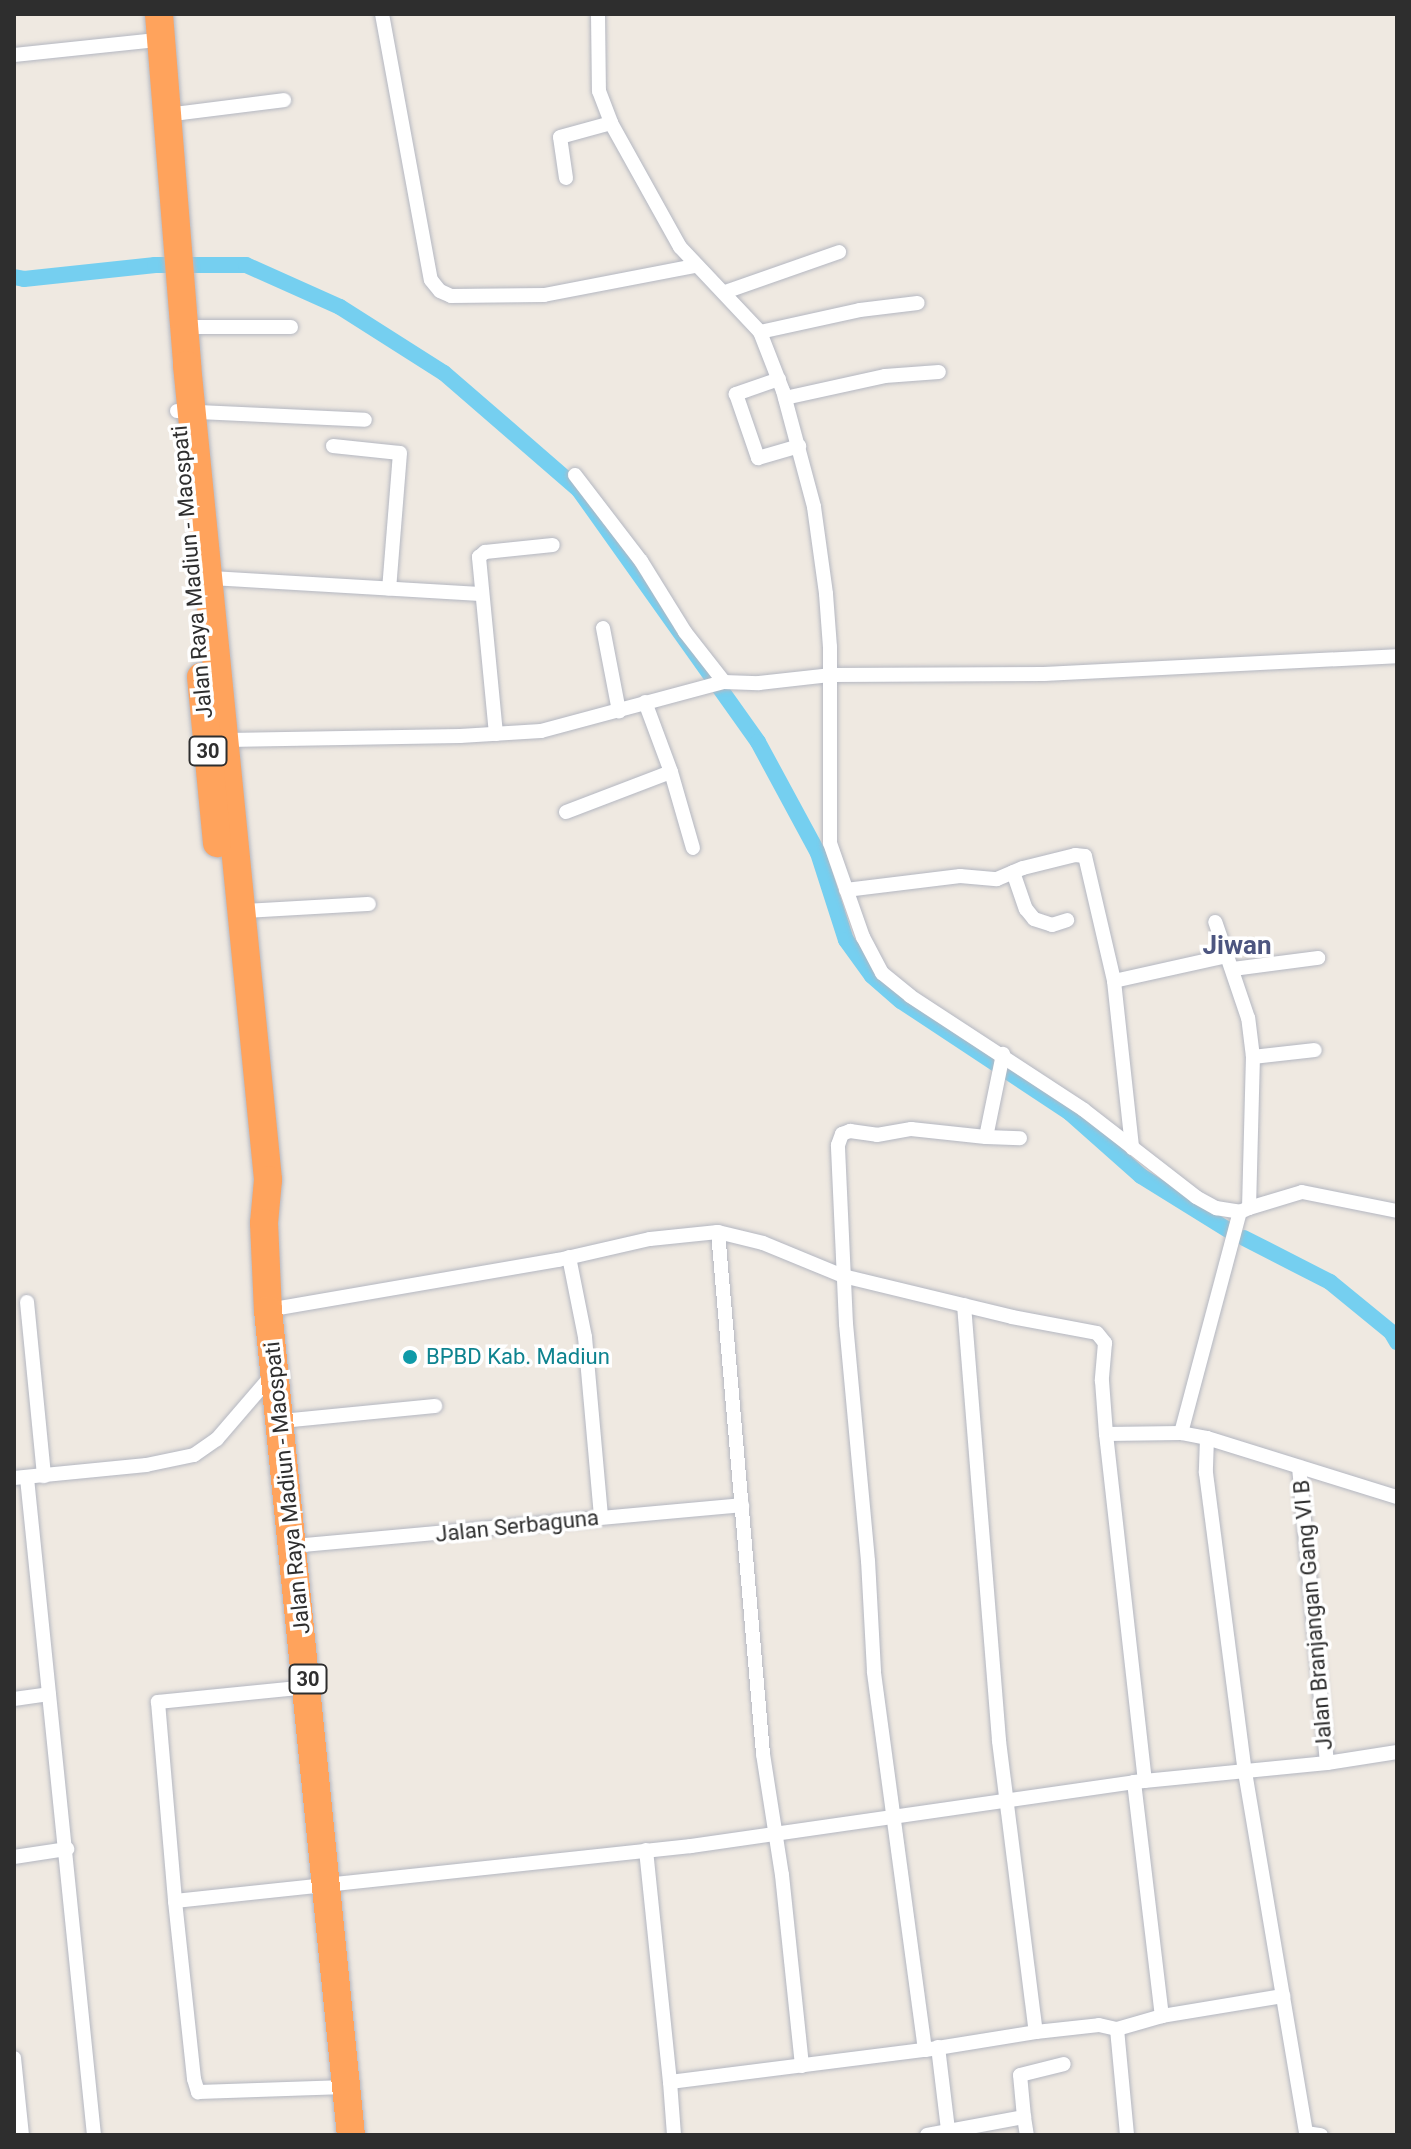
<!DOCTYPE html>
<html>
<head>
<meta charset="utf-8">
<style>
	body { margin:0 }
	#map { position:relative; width:1411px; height:2149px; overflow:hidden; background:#efe9e1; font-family:Roboto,sans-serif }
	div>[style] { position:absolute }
	.canal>* { height:16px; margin:-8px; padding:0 8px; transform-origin:8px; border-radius:8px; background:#75cff0 }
	.roads { filter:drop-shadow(0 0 2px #b4b7c1) drop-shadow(0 0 2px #b4b7c1) }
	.street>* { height:14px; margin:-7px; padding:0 7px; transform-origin:7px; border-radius:7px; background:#fff }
	.highway>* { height:28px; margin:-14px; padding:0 14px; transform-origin:14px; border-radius:14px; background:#ffa35c }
	.dots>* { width:22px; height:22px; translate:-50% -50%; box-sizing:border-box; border:4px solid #fff; border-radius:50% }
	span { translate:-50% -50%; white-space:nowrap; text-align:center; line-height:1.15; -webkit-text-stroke:7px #fff; paint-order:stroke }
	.shield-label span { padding:2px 6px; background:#fff; border:2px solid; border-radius:6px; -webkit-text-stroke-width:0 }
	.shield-label { font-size:20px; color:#2e2e2e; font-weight:700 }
	.street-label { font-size:22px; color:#2e2e2e }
	.culture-label { font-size:22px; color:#0d838f }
	.left { translate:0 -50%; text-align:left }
	.quarter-label { font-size:26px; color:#4d5680; font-weight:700 }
	.frame { position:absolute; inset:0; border:16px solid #2e2e2e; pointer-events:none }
</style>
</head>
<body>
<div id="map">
	<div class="canal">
		<div style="left:14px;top:277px;width:10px;rotate:11deg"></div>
		<div style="left:24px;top:279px;width:132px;rotate:-6.1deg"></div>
		<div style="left:155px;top:265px;width:91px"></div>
		<div style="left:246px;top:265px;width:103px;rotate:24.1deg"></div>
		<div style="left:340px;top:307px;width:123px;rotate:32.4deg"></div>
		<div style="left:444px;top:373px;width:179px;rotate:40.9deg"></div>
		<div style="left:579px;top:490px;width:309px;rotate:54.6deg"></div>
		<div style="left:758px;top:742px;width:126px;rotate:61.6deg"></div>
		<div style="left:818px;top:853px;width:91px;rotate:72.2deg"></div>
		<div style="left:846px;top:940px;width:44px;rotate:54.2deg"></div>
		<div style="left:872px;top:976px;width:38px;rotate:41deg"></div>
		<div style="left:901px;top:1001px;width:203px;rotate:33.5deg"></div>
		<div style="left:1070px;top:1113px;width:95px;rotate:41.6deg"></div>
		<div style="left:1141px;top:1176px;width:102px;rotate:31.8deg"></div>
		<div style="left:1244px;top:1238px;width:97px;rotate:27.1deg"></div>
		<div style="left:1330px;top:1282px;width:79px;rotate:39.3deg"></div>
		<div style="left:1391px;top:1332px;width:12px;rotate:59deg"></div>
	</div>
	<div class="roads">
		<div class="street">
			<div style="left:382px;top:14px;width:270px;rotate:79.6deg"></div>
			<div style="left:431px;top:280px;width:14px;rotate:51deg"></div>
			<div style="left:440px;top:291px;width:12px;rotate:24deg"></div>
			<div style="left:451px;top:296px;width:93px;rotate:-0.6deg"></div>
			<div style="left:544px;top:295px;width:154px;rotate:-10.9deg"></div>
			<div style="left:598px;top:14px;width:77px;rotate:89.3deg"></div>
			<div style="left:599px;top:91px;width:34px;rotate:69deg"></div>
			<div style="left:611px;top:123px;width:142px;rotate:60.9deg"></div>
			<div style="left:680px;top:247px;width:117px;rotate:46.7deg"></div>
			<div style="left:760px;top:332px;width:63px;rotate:68.7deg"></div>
			<div style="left:783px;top:391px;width:120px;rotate:75deg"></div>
			<div style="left:814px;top:507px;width:88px;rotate:82.1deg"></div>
			<div style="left:826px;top:594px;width:53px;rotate:85.7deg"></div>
			<div style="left:830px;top:647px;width:196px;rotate:90deg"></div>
			<div style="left:830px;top:843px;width:100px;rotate:70.7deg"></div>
			<div style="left:863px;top:937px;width:41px;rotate:62.2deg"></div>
			<div style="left:882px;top:973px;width:36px;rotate:39deg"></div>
			<div style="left:910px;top:996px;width:208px;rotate:33.2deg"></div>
			<div style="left:1084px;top:1110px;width:142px;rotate:37.8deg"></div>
			<div style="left:1196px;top:1197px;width:23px;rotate:29deg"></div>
			<div style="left:1216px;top:1208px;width:24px;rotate:9deg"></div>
			<div style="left:1240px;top:1212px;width:10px;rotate:-24deg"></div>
			<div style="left:1249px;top:1208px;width:151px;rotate:-88.5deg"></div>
			<div style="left:1253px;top:1057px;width:39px;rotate:-97deg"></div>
			<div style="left:1248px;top:1018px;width:65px;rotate:-108.7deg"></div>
			<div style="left:14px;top:55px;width:134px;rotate:-6deg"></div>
			<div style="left:166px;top:115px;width:119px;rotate:-7.2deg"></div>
			<div style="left:566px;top:178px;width:41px;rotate:-98.3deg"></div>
			<div style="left:560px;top:137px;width:53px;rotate:-15.4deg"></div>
			<div style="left:725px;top:292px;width:121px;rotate:-19.3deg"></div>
			<div style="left:184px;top:327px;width:107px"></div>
			<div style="left:760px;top:332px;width:102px;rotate:-12.4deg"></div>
			<div style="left:860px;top:310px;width:58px;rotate:-6.9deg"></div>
			<div style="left:779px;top:379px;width:46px;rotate:160.8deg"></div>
			<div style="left:736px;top:394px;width:68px;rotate:71deg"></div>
			<div style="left:758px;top:458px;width:43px;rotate:-16.3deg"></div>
			<div style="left:785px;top:398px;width:102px;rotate:-12.4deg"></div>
			<div style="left:885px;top:376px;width:54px;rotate:-4.2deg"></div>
			<div style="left:177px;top:411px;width:188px;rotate:2.7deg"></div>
			<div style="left:333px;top:446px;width:67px;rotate:6deg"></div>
			<div style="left:400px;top:453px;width:136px;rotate:94.6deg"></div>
			<div style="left:575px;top:475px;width:108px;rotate:52.5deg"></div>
			<div style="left:641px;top:561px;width:84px;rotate:58.2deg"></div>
			<div style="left:685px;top:632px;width:63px;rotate:52deg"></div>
			<div style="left:210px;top:578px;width:272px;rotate:3.4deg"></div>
			<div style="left:603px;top:628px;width:85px;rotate:79.1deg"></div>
			<div style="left:645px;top:702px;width:75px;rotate:69.6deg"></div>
			<div style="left:671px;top:772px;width:79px;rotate:73.9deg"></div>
			<div style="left:496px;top:734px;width:178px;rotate:-95.5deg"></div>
			<div style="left:479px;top:557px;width:8px;rotate:-40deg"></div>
			<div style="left:485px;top:552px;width:68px;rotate:-5.9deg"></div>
			<div style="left:227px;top:740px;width:233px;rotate:-1deg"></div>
			<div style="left:460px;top:736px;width:81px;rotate:-3.5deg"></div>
			<div style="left:541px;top:731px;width:189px;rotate:-15deg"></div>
			<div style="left:724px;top:682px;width:35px;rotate:2deg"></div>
			<div style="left:759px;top:683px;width:71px;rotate:-6.4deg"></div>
			<div style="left:830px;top:675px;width:214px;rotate:-0.3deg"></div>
			<div style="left:1044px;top:674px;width:353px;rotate:-2.9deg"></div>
			<div style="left:566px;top:812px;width:112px;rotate:-20.9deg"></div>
			<div style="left:1013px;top:872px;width:39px;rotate:71deg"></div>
			<div style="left:1026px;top:909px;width:13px;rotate:51deg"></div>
			<div style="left:1034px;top:919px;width:19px;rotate:18deg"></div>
			<div style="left:1052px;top:925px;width:16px;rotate:-18deg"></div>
			<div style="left:846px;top:890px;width:115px;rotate:-7deg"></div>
			<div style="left:960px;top:876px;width:37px;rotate:5deg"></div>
			<div style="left:997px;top:879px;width:28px;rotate:-23deg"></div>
			<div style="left:1023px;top:868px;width:54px;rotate:-14deg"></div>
			<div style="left:1075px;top:855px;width:10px;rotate:6deg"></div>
			<div style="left:1085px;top:856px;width:128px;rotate:76.9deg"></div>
			<div style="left:1114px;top:981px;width:168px;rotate:83.8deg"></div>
			<div style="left:243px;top:911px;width:126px;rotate:-3.2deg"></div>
			<div style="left:1233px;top:969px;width:86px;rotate:-7.4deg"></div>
			<div style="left:1114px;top:981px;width:116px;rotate:-12.5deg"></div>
			<div style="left:1227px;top:956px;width:36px;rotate:-109deg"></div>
			<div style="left:1253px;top:1057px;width:62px;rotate:-6.4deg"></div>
			<div style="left:986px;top:1137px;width:34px;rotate:2deg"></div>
			<div style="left:1249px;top:1208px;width:55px;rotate:-16.8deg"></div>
			<div style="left:1302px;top:1192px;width:97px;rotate:11.3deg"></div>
			<div style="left:718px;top:1232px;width:524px;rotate:85.07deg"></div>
			<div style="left:763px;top:1754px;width:122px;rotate:81.1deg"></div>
			<div style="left:782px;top:1875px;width:192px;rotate:84deg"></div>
			<div style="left:569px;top:1257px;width:82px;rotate:78.7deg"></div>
			<div style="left:585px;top:1337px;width:180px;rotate:84.9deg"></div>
			<div style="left:27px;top:1302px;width:175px;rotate:84.4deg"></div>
			<div style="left:964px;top:1305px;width:437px;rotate:85.4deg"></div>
			<div style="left:999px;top:1741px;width:293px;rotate:82.8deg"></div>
			<div style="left:268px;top:1310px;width:294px;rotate:-9.8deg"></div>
			<div style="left:558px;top:1260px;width:94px;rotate:-12.9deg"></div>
			<div style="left:650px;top:1239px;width:68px;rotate:-5.9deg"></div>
			<div style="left:718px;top:1232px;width:46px;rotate:13.7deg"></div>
			<div style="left:763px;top:1243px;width:87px;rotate:22.4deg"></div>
			<div style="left:843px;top:1276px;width:174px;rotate:13.6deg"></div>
			<div style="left:1012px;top:1317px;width:86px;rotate:10.7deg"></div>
			<div style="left:1097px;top:1333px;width:13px;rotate:51deg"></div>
			<div style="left:1105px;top:1343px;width:38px;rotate:95deg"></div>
			<div style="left:1102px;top:1381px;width:53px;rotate:85.7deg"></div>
			<div style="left:1106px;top:1434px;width:349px;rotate:83.6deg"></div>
			<div style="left:281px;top:1421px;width:155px;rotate:-5.6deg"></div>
			<div style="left:1181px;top:1433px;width:229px;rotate:-75.1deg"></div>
			<div style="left:1106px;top:1434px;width:75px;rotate:-0.8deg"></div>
			<div style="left:1181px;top:1433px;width:26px;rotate:11deg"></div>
			<div style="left:1207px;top:1438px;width:199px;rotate:17.3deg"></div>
			<div style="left:1207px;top:1438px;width:35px;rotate:92deg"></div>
			<div style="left:1206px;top:1473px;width:302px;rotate:82.6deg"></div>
			<div style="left:1245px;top:1772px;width:366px;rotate:80.4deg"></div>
			<div style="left:1306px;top:2133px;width:15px;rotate:8deg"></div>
			<div style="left:1299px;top:1467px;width:297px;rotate:84.6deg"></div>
			<div style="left:14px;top:1478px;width:133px;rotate:-5.6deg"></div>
			<div style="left:146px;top:1465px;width:49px;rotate:-11.8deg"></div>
			<div style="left:194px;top:1455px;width:28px;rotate:-35deg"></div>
			<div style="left:217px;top:1439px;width:86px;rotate:-49.3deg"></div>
			<div style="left:27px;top:1478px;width:660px;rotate:84.18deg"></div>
			<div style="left:293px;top:1546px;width:451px;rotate:-5.2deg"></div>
			<div style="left:308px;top:1687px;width:151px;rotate:174.3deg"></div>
			<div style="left:158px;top:1702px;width:200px;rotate:85.1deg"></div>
			<div style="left:175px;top:1901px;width:519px;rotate:-6.08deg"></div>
			<div style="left:691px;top:1846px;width:448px;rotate:-8.2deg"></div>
			<div style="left:1134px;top:1782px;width:194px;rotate:-5.6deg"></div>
			<div style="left:1327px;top:1763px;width:71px;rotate:-8.9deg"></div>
			<div style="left:14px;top:1699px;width:35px;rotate:-8deg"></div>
			<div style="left:1134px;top:1782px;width:236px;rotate:83.2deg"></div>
			<div style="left:646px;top:1850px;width:233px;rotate:84.1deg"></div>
			<div style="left:14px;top:1857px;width:54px;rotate:-8.6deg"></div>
			<div style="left:175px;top:1901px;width:179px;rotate:83.9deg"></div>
			<div style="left:194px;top:2079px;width:14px;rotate:73deg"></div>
			<div style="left:198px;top:2092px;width:148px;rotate:-1.9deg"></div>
			<div style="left:1117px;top:2029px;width:106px;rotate:84.6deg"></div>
			<div style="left:938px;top:2047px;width:84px;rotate:83.1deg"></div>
			<div style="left:925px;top:2050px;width:382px;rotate:-97.7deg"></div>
			<div style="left:874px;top:1671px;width:110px;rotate:-93.1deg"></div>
			<div style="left:868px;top:1561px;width:238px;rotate:-95.3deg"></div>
			<div style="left:846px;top:1324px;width:179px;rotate:-92.6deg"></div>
			<div style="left:838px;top:1145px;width:12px;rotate:-70deg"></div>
			<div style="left:842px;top:1134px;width:9px;rotate:-21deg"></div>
			<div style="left:850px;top:1131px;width:27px;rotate:8deg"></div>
			<div style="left:877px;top:1135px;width:35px;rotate:-10deg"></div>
			<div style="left:911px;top:1129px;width:75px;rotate:6.1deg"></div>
			<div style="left:986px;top:1137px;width:85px;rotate:-78.4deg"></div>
			<div style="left:14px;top:2058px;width:77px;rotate:84.1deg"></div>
			<div style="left:1024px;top:2117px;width:18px;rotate:81deg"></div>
			<div style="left:674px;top:2135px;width:53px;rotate:-94.3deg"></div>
			<div style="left:670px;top:2082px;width:257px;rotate:-7.2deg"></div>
			<div style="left:925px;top:2050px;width:112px;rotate:-9.2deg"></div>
			<div style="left:1036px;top:2032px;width:63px;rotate:-6.3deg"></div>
			<div style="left:1099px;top:2025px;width:18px;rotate:13deg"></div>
			<div style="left:1117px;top:2029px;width:47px;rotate:-16.1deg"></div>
			<div style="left:1162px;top:2016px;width:123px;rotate:-9.4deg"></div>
			<div style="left:927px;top:2135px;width:99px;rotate:-10.5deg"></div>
			<div style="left:1024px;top:2117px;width:42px;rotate:-95.4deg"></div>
			<div style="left:1020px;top:2075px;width:45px;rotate:-14deg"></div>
		</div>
		<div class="highway">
			<div style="left:159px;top:14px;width:352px;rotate:85.4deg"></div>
			<div style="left:187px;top:365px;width:819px;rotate:84.32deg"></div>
			<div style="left:268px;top:1180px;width:43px;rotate:95.3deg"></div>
			<div style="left:264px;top:1223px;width:87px;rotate:87.4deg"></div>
			<div style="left:268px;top:1310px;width:829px;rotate:84.26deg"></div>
			<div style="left:201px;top:677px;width:167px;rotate:84.5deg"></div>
		</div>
	</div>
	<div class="dots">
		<div style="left:410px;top:1357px;background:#0f9aa8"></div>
	</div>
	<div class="shield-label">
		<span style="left:208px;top:751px">30</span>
		<span style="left:308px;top:1679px">30</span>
	</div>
	<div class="street-label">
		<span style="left:192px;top:572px;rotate:-95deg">Jalan Raya Madiun - Maospati</span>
		<span style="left:287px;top:1488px;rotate:-96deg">Jalan Raya Madiun - Maospati</span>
		<span style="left:517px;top:1526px;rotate:-6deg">Jalan Serbaguna</span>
		<span style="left:1313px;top:1615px;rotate:-95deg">Jalan Branjangan Gang VI B</span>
	</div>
	<div class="culture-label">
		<span class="left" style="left:426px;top:1357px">BPBD Kab. Madiun</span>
	</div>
	<div class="quarter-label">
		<span style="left:1237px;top:946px">Jiwan</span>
	</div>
	<div class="frame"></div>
</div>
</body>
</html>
